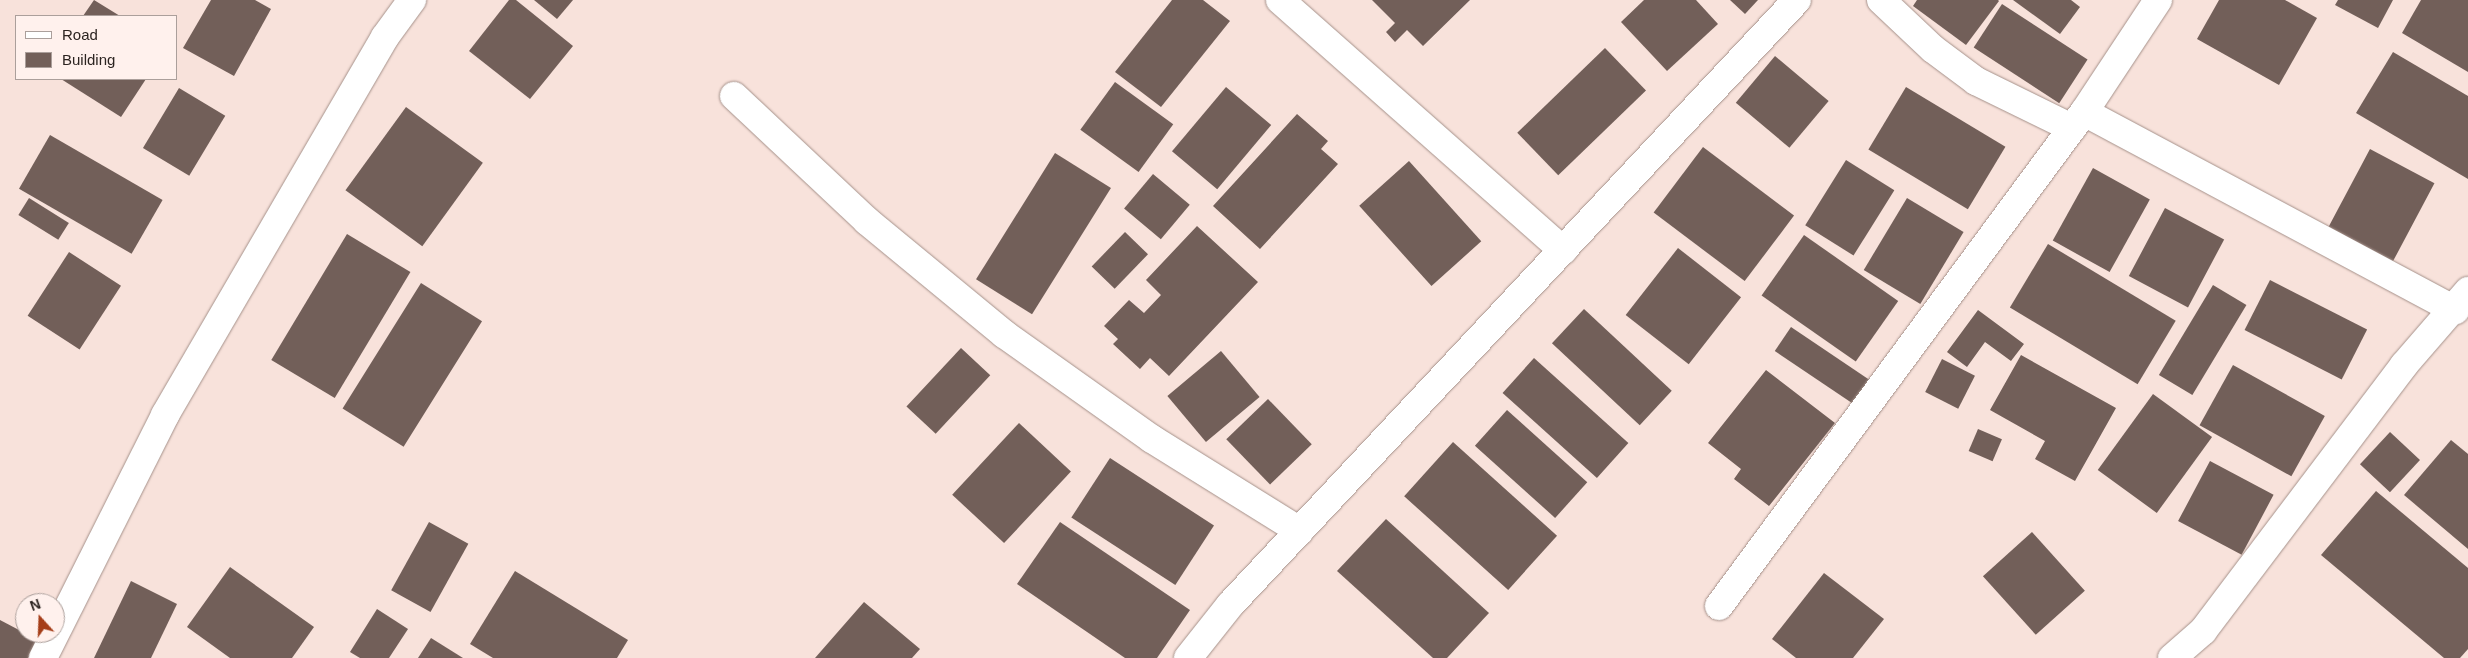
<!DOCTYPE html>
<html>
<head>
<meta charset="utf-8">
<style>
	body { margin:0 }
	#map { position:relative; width:2468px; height:658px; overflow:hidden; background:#f8e2db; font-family:Arial,sans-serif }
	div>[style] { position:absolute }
	.building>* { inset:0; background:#725f59; transform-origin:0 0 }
	.roads { filter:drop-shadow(0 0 1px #a5918a) drop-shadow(0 0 1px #a5918a) }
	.minor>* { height:28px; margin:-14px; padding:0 14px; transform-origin:14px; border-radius:14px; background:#fff }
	span { translate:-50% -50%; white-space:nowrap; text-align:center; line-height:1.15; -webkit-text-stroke:5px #fff1ed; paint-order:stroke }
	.legend { position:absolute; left:15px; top:15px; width:162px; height:65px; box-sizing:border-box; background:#fff1ed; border:1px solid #ab9f9b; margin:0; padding:6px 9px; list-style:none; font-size:15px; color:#2c2421 }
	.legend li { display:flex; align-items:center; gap:10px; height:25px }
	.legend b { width:25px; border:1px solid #ab9f9b }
	.north { position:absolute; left:15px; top:593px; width:50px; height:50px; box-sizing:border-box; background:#fff1ed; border:1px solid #ab9f9b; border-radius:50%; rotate:340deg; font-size:14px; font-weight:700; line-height:20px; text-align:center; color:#2c2421 }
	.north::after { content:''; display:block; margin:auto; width:18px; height:22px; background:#a53e19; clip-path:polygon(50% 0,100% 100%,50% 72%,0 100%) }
</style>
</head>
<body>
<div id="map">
	<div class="building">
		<div style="clip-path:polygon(94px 0,120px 16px,83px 16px)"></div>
		<div style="clip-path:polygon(211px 0,255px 0,271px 9px,234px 76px,183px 48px)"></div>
		<div style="clip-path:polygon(509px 0,516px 0,573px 46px,530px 99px,469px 51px)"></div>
		<div style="clip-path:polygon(534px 0,573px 0,557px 19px)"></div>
		<div style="clip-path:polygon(1172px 0,1203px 0,1230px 21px,1161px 107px,1115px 72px)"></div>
		<div style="clip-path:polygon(1372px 0,1470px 0,1423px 46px,1407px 30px,1395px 42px,1386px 32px,1395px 23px)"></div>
		<div style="clip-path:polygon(1644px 0,1696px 0,1718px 24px,1667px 71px,1621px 22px)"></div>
		<div style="clip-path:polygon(1730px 0,1758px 0,1745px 14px)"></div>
		<div style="clip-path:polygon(1917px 0,1998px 0,1999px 1px,1966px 45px,1913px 6px)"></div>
		<div style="clip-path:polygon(2013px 0,2071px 0,2080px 7px,2060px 34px)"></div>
		<div style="clip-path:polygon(2219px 0,2285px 0,2317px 18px,2279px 85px,2197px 39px)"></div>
		<div style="clip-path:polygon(2338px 0,2393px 0,2378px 28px,2335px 5px)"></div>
		<div style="clip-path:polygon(2421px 0,2468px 0,2468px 72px,2402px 33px)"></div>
		<div style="left:2002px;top:4px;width:102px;height:52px;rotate:33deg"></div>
		<div style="left:1605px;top:48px;width:59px;height:122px;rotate:46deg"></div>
		<div style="clip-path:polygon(2393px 52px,2468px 96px,2468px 179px,2356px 113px)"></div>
		<div style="left:1775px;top:56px;width:70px;height:61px;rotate:40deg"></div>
		<div style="clip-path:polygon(61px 79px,146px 79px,121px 117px)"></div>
		<div style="left:1115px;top:82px;width:72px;height:59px;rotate:36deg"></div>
		<div style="left:1226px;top:87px;width:59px;height:84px;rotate:40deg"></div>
		<div style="left:1906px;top:87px;width:116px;height:73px;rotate:31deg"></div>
		<div style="left:179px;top:88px;width:54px;height:70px;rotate:31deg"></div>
		<div style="left:406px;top:107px;width:95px;height:103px;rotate:36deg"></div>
		<div style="clip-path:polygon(1297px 114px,1328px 141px,1321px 149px,1338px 164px,1260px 249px,1213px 206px)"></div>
		<div style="left:50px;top:135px;width:130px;height:62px;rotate:30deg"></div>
		<div style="left:1703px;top:147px;width:114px;height:82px;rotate:37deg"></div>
		<div style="left:2370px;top:149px;width:73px;height:89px;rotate:28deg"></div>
		<div style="left:1055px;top:153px;width:66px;height:149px;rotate:32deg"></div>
		<div style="left:1846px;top:160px;width:57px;height:77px;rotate:32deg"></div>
		<div style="left:1409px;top:161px;width:108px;height:67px;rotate:48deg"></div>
		<div style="left:2093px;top:168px;width:65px;height:83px;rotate:29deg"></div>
		<div style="left:1153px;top:174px;width:48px;height:45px;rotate:40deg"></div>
		<div style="left:29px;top:198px;width:47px;height:20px;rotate:32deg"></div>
		<div style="left:1907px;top:198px;width:66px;height:84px;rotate:31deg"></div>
		<div style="left:2165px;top:208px;width:67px;height:77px;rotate:28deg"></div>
		<div style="clip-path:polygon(1197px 226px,1258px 282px,1169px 376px,1150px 358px,1140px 369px,1113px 344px,1118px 339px,1104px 326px,1129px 300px,1144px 313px,1161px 295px,1146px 280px)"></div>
		<div style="left:1125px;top:232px;width:32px;height:48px;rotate:44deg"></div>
		<div style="left:347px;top:234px;width:74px;height:147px;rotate:31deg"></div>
		<div style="left:1804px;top:235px;width:115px;height:74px;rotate:35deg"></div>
		<div style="left:2048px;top:244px;width:149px;height:74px;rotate:31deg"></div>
		<div style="left:1678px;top:248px;width:80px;height:85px;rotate:38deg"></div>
		<div style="left:69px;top:252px;width:62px;height:76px;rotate:33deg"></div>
		<div style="left:2270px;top:280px;width:109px;height:56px;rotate:27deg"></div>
		<div style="left:421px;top:283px;width:72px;height:148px;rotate:32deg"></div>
		<div style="left:2213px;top:285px;width:39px;height:105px;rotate:31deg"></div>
		<div style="left:1584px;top:309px;width:120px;height:47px;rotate:43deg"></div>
		<div style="clip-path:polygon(1978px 310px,2024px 344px,2011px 361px,1985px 342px,1967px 367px,1947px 352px)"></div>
		<div style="left:1791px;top:327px;width:98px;height:29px;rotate:34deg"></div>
		<div style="left:961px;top:348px;width:40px;height:80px;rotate:43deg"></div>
		<div style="left:1221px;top:351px;width:60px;height:70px;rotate:50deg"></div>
		<div style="clip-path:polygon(2021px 355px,2116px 408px,2075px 481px,2035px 459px,2045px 441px,1990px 410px)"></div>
		<div style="left:1534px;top:358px;width:127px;height:47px;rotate:42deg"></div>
		<div style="left:1942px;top:359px;width:37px;height:37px;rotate:27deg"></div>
		<div style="left:2233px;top:365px;width:105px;height:69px;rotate:29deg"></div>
		<div style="clip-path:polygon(1766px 370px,1835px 423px,1769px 506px,1734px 479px,1741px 469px,1708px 443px)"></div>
		<div style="left:2153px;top:394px;width:73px;height:94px;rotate:36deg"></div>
		<div style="left:1268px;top:399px;width:63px;height:58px;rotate:46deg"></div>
		<div style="left:1507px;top:410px;width:108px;height:48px;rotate:42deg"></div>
		<div style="left:1019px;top:423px;width:71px;height:98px;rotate:43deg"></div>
		<div style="left:1978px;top:429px;width:26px;height:24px;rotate:23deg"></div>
		<div style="left:2390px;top:432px;width:41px;height:44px;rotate:43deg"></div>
		<div style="clip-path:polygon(2451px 440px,2468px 454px,2468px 549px,2404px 495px)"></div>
		<div style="left:1453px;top:442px;width:140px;height:73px;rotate:42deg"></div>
		<div style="left:1110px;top:458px;width:124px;height:71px;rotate:33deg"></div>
		<div style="left:2210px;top:461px;width:72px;height:68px;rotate:28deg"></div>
		<div style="clip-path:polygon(2376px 491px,2468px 568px,2468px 649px,2460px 658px,2444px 658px,2321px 555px)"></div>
		<div style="clip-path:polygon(1386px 519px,1489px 613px,1447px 658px,1433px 658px,1337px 571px)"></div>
		<div style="left:429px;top:522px;width:45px;height:78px;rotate:29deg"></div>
		<div style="clip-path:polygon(1060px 522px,1190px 610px,1157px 658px,1125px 658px,1017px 584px)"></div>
		<div style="left:2032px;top:532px;width:79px;height:66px;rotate:48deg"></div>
		<div style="clip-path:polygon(230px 567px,314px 627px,292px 658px,230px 658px,187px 627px)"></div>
		<div style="clip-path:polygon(515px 571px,628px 640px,617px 658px,493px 658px,470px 644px)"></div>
		<div style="clip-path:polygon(1824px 573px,1884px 619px,1853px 658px,1796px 658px,1772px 639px)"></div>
		<div style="clip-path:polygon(131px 581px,177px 604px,151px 658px,94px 658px)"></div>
		<div style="clip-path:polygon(864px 602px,920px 649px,912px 658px,815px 658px)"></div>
		<div style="clip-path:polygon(377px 609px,408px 629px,389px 658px,360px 658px,350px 652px)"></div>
		<div style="clip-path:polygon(0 620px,38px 640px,28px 658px,0 658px)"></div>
		<div style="clip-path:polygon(431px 638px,463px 658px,418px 658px)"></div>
	</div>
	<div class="roads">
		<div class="minor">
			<div style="left:1280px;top:0;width:378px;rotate:41.5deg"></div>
			<div style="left:1881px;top:0;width:71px;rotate:43.3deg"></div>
			<div style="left:1933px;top:49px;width:54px;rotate:36.7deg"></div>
			<div style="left:1976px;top:81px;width:107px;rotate:26.1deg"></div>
			<div style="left:734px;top:96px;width:183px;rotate:43.2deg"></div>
			<div style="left:867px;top:221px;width:178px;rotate:39.5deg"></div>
			<div style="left:1004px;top:334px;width:181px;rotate:35.4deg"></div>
			<div style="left:1152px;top:439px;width:174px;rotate:31.9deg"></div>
			<div style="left:2084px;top:112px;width:421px;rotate:28.1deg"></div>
			<div style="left:1719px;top:606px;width:614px;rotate:-53.54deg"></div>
			<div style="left:2084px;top:112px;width:134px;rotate:-56.5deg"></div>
			<div style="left:43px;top:658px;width:272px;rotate:-63.3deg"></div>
			<div style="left:165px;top:415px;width:437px;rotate:-59.8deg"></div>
			<div style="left:385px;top:37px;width:46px;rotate:-53.9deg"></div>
			<div style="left:1188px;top:658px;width:68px;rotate:-51.6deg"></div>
			<div style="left:1230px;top:605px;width:829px;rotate:-46.86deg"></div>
			<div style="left:2172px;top:658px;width:41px;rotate:-41.1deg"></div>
			<div style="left:2203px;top:631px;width:333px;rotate:-52.9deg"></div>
			<div style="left:2404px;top:365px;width:98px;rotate:-49.1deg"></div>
		</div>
	</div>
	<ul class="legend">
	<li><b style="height:6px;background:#fff"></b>Road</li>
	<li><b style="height:14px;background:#725f59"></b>Building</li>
	</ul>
	<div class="north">N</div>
</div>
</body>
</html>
